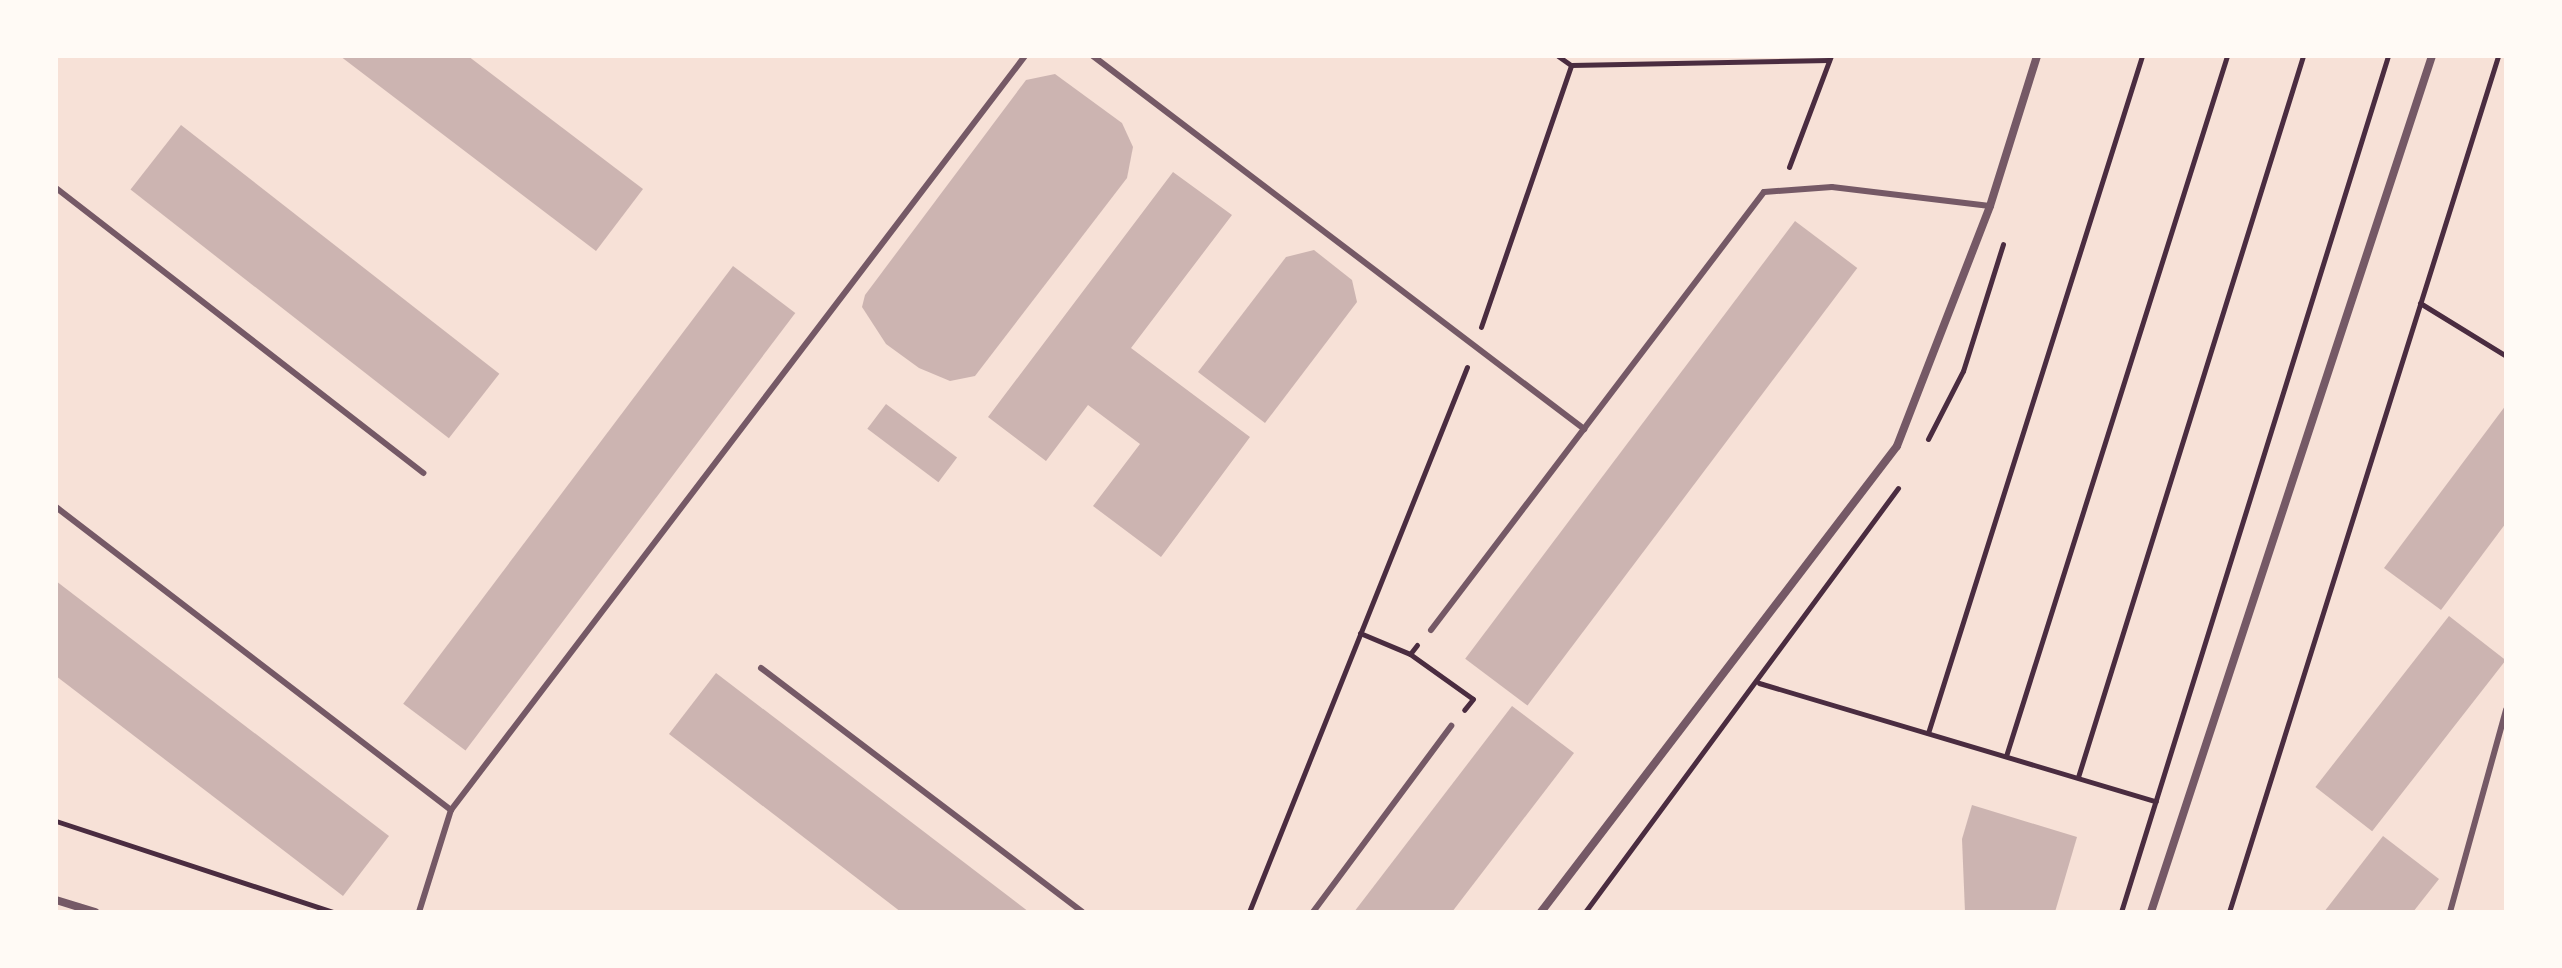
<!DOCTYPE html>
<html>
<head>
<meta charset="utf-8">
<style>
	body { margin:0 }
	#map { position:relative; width:2562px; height:968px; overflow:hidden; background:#f7e1d7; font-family:"Roboto Serif",serif }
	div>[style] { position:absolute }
	.building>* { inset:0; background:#ccb4b1; transform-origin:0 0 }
	.path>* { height:5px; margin:-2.5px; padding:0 2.5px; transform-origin:2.5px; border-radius:2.5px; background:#4a2c40 }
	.service>* { height:6px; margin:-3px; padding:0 3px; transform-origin:3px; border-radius:3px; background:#755966 }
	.minor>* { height:8px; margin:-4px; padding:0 4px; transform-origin:4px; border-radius:4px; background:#755966 }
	span { translate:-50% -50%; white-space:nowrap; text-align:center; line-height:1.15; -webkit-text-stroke:6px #fffaf5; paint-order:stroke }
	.frame { position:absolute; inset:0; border:58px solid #fffaf5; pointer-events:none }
</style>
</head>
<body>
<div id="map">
	<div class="building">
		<div style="clip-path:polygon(340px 56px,468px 56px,643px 189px,596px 251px)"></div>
		<div style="clip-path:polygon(1055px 74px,1122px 123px,1133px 147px,1127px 178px,975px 376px,950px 381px,919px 368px,886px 344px,862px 307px,865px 295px,1026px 80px)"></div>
		<div style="left:181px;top:125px;width:404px;height:82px;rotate:38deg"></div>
		<div style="clip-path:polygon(1173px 172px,1232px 215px,1131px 348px,1250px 437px,1161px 557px,1093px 506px,1140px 444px,1088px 405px,1046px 461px,988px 417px)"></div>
		<div style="left:1795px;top:221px;width:78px;height:548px;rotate:37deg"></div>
		<div style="clip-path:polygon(1314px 250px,1352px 280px,1357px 302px,1265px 423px,1198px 372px,1286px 257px)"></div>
		<div style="left:733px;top:266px;width:78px;height:548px;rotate:37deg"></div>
		<div style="left:886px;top:404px;width:89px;height:31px;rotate:37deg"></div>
		<div style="clip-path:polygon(2506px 405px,2506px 523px,2441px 610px,2384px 568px)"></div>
		<div style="clip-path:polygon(56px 581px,389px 836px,343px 896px,56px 676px)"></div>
		<div style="left:2449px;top:616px;width:72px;height:217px;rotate:38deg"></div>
		<div style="clip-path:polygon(716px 673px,1029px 912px,901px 912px,669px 734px)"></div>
		<div style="clip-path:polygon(1512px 706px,1574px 753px,1452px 912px,1354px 912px)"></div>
		<div style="clip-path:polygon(1972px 805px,2077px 837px,2055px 912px,1965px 912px,1962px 839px)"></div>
		<div style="clip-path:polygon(2383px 836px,2439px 879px,2413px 912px,2324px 912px)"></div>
	</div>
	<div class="path">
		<div style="left:1558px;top:56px;width:16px;rotate:35deg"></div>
		<div style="left:1571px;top:65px;width:258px;rotate:-1.1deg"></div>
		<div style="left:1789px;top:167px;width:119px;rotate:-69.3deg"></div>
		<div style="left:2420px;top:303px;width:101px;rotate:31.6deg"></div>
		<div style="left:1481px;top:327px;width:277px;rotate:-71deg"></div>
		<div style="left:1928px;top:439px;width:76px;rotate:-62.8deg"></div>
		<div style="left:1963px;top:371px;width:133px;rotate:-72.5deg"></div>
		<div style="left:1360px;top:633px;width:54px;rotate:22.8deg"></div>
		<div style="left:1417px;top:645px;width:11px;rotate:128deg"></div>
		<div style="left:1410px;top:654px;width:77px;rotate:35.5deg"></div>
		<div style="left:1473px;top:699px;width:14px;rotate:129deg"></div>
		<div style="left:1759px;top:683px;width:414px;rotate:16.6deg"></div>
		<div style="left:1928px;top:733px;width:710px;rotate:-72.46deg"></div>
		<div style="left:2006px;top:756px;width:734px;rotate:-72.48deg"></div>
		<div style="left:2078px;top:777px;width:755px;rotate:-72.67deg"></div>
		<div style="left:56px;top:821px;width:292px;rotate:18.2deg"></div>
		<div style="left:1249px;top:912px;width:587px;rotate:-68.2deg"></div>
		<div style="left:1585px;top:912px;width:527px;rotate:-53.56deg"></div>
		<div style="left:2121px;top:912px;width:897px;rotate:-72.68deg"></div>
		<div style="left:2229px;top:912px;width:897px;rotate:-72.55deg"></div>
	</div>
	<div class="service">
		<div style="left:1093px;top:56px;width:617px;rotate:37.22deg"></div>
		<div style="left:56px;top:188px;width:465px;rotate:37.8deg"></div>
		<div style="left:56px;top:507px;width:498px;rotate:37.5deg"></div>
		<div style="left:1431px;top:630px;width:550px;rotate:-52.76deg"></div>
		<div style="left:1764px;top:192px;width:68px;rotate:-4.2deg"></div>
		<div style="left:1832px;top:187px;width:159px;rotate:6.9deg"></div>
		<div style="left:761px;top:668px;width:403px;rotate:37.2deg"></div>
		<div style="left:419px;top:912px;width:107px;rotate:-72.6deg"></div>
		<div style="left:451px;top:810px;width:948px;rotate:-52.72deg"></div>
		<div style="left:1313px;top:912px;width:232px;rotate:-53.4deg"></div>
		<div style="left:2450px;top:912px;width:210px;rotate:-74.5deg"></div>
	</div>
	<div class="minor">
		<div style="left:56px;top:900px;width:41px;rotate:17.1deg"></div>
		<div style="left:1541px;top:912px;width:586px;rotate:-52.62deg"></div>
		<div style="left:1897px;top:446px;width:257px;rotate:-68.8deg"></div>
		<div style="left:1990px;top:206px;width:157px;rotate:-72.6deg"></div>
		<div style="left:2151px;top:912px;width:901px;rotate:-71.83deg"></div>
	</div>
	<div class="frame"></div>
</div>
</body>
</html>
